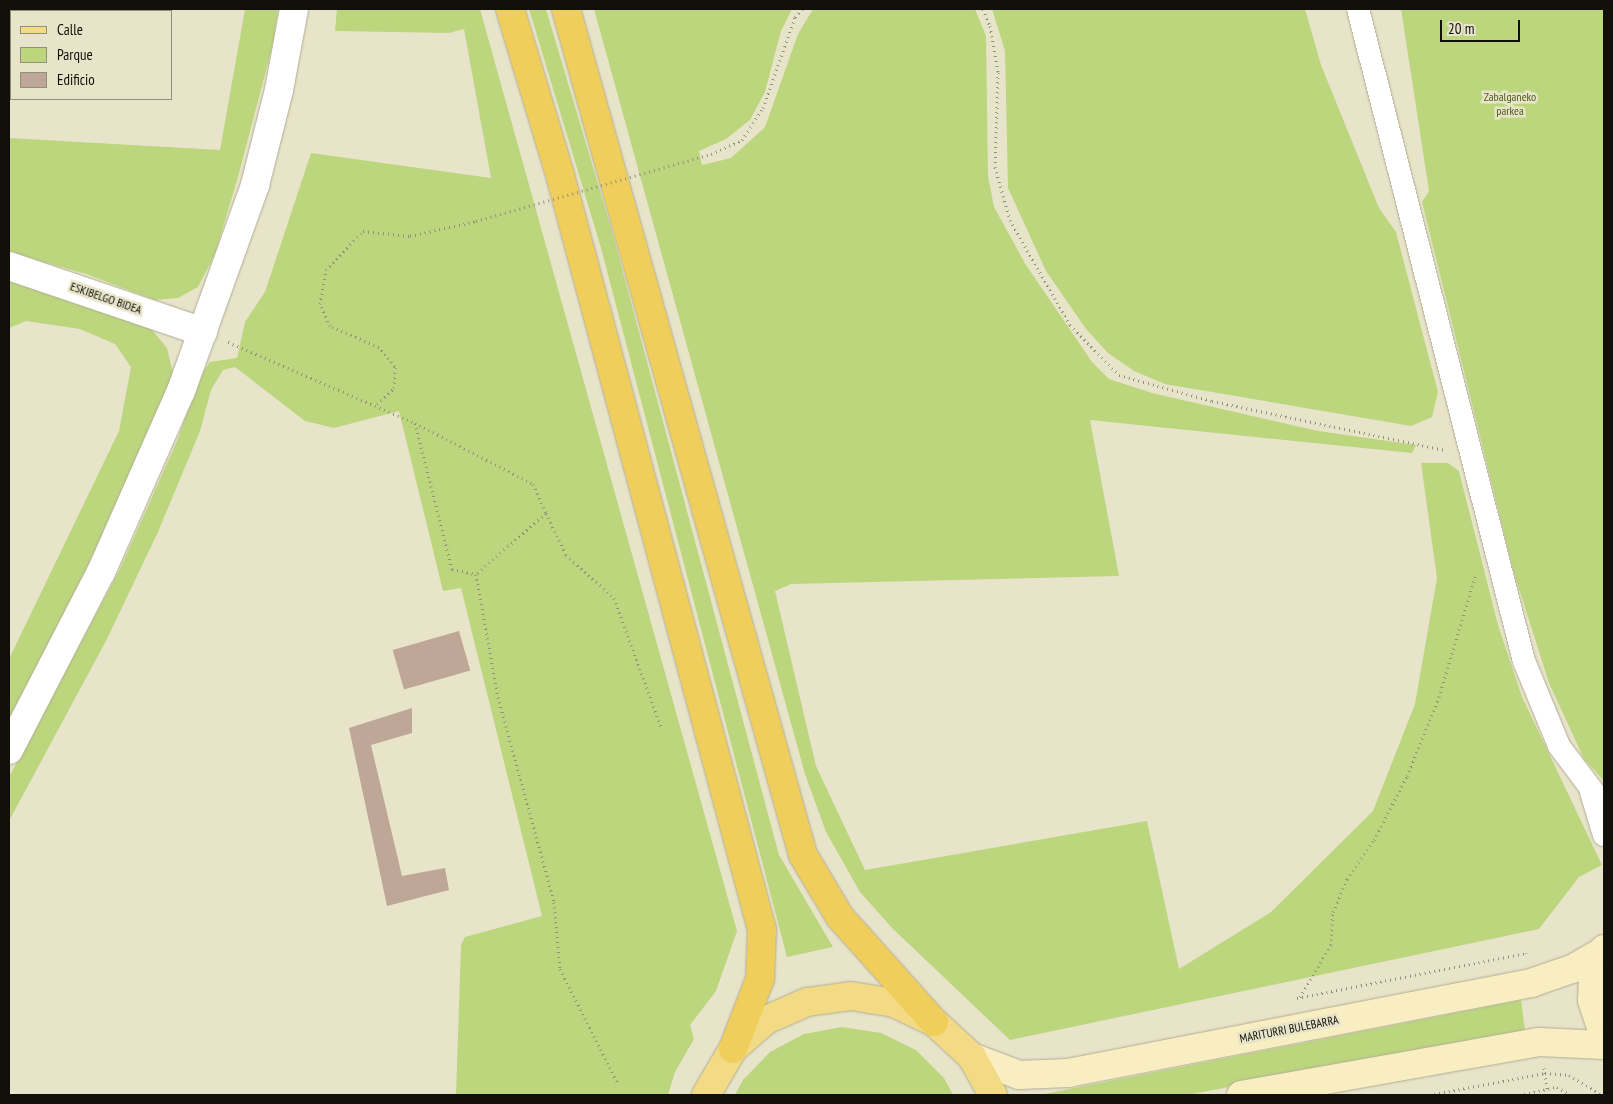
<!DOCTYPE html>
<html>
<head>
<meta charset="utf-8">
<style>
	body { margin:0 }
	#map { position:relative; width:1613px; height:1104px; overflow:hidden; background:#e8e4ca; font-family:"PT Sans Narrow",sans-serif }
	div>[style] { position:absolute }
	.green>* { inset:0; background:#bcd67e }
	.building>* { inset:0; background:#bea797; transform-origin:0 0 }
	.path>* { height:3px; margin-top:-1.5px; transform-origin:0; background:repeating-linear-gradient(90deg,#928f7c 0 1px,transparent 0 5px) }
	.roads { filter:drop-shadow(0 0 1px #b1ad94) drop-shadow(0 0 1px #b1ad94) }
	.minor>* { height:22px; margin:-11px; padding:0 11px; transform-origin:11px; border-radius:11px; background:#fff }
	.tertiary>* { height:28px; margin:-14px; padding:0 14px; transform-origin:14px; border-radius:14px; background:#fff }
	.secondary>* { height:28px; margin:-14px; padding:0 14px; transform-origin:14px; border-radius:14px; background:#f9edc2 }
	.primary>* { height:28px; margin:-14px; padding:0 14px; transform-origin:14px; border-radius:14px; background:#f3da84 }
	.trunk>* { height:28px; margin:-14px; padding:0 14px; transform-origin:14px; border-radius:14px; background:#efce5b }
	.path-bridge>* { height:3px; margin-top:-1.5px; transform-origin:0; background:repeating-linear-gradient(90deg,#928f7c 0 1px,transparent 0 5px) }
	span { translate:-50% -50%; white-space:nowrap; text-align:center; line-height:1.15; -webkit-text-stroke:5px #e8e4ca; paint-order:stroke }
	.park-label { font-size:12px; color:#4d5e1b }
	.street-label { font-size:12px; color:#110f07 }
	.frame { position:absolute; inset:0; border:10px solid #110f07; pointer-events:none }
	.legend { position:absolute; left:10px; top:10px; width:162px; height:90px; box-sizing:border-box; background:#e8e4ca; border:1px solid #928f7c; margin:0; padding:6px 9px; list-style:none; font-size:15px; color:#110f07 }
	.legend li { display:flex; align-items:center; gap:10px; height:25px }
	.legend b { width:25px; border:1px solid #928f7c }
	.scale { position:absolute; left:1440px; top:20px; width:80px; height:22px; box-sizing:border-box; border:2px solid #110f07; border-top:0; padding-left:6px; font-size:15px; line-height:18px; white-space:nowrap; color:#110f07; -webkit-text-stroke:4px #e8e4ca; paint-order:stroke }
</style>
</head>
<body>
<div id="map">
	<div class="green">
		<div style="clip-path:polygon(189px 9px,278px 9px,273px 44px,238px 177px,215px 254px,198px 287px,178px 298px,155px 300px,86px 274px,9px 252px,9px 138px,220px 150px,245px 9px)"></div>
		<div style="clip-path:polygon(337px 9px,480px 9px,737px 931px,716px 991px,690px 1025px,694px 1039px,675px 1072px,668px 1095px,456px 1095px,461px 945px,465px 937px,542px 916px,461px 588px,443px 591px,399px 411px,334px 428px,305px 421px,235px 367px,223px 370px,211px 390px,200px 431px,158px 532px,107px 639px,9px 821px,9px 777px,120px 569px,178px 439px,197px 381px,210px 362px,237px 358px,245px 322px,265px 292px,311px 153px,491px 178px,464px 29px,449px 33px,335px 31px)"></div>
		<div style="clip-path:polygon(529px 9px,546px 9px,612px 231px,779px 855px,833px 947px,787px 957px,601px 248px)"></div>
		<div style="clip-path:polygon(594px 9px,792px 9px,781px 31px,765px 92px,750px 120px,726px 139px,699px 151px,702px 165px,731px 158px,765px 127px,798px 34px,813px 9px,975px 9px,986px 36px,988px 176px,994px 207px,1026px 265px,1092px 362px,1109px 379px,1152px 393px,1318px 431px,1416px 445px,1412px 453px,1090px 420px,1119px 576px,791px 584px,775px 591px,816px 766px,865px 870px,1147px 821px,1179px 969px,1271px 912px,1373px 811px,1415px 704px,1437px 578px,1421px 463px,1448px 463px,1459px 471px,1498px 625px,1522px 697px,1602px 865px,1579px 877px,1539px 929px,1010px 1040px,892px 928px,860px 892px,826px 832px,805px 774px)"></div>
		<div style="clip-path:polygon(992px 9px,1305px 9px,1321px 65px,1379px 208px,1396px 232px,1438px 392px,1432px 417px,1411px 426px,1165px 384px,1134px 371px,1108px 353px,1086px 329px,1046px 271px,1008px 188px,1005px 51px)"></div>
		<div style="clip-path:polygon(1401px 9px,1604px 9px,1604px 781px,1584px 759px,1549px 683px,1514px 573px,1422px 202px,1429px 191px)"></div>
		<div style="clip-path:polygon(9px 278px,131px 318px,152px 330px,167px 348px,173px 374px,169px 393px,62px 623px,9px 724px,9px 659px,119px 431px,131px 367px,115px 344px,80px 329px,26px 321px,9px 328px)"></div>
		<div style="clip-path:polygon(1521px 1000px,1525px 1030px,1187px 1095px,1039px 1095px)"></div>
		<div style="clip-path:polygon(842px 1027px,881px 1033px,916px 1050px,944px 1078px,953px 1095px,735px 1095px,743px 1080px,770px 1052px,804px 1034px)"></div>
	</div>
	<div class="building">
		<div style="left:459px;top:631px;width:41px;height:69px;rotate:74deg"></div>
		<div style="clip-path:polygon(412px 708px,412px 733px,371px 745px,402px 876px,445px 868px,449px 890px,387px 906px,349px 728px)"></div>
	</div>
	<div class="path">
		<div style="left:983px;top:9px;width:18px;rotate:68deg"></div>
		<div style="left:990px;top:26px;width:47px;rotate:80.1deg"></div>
		<div style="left:998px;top:72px;width:95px;rotate:91.8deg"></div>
		<div style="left:995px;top:167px;width:55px;rotate:74.2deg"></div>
		<div style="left:1010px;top:220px;width:121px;rotate:60.3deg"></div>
		<div style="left:1070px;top:325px;width:70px;rotate:45.6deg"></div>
		<div style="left:1119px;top:375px;width:97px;rotate:15.6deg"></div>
		<div style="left:1212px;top:401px;width:238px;rotate:11.9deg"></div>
		<div style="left:711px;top:154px;width:34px;rotate:-24deg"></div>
		<div style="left:742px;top:140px;width:38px;rotate:-57deg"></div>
		<div style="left:763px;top:108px;width:96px;rotate:-70.6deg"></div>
		<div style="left:795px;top:17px;width:11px;rotate:-49deg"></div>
		<div style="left:228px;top:342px;width:204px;rotate:23.4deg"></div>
		<div style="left:415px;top:423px;width:151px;rotate:75.8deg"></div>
		<div style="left:452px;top:569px;width:25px;rotate:12deg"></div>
		<div style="left:377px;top:404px;width:23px;rotate:-43deg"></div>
		<div style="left:394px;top:388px;width:22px;rotate:-87deg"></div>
		<div style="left:395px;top:366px;width:25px;rotate:-130deg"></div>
		<div style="left:379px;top:347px;width:53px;rotate:-156.8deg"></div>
		<div style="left:330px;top:326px;width:24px;rotate:-114deg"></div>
		<div style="left:320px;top:304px;width:35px;rotate:-80deg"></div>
		<div style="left:326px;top:270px;width:54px;rotate:-46.5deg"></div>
		<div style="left:363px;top:231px;width:47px;rotate:6.1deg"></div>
		<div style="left:410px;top:236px;width:68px;rotate:-12.8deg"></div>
		<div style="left:415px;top:423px;width:133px;rotate:27.3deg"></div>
		<div style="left:533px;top:484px;width:32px;rotate:66deg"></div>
		<div style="left:546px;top:513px;width:93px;rotate:138.9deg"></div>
		<div style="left:476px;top:574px;width:125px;rotate:79.9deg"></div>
		<div style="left:498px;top:697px;width:213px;rotate:74.7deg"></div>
		<div style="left:554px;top:902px;width:67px;rotate:84.9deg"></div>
		<div style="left:560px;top:969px;width:129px;rotate:63.2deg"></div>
		<div style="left:546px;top:513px;width:47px;rotate:64.5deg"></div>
		<div style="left:566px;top:555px;width:64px;rotate:41.9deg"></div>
		<div style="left:614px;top:598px;width:137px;rotate:70deg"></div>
		<div style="left:1300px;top:997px;width:61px;rotate:-59.2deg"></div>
		<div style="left:1331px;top:945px;width:33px;rotate:-87deg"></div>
		<div style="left:1333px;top:912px;width:36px;rotate:-67deg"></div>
		<div style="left:1347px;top:879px;width:47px;rotate:-55.3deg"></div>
		<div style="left:1374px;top:840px;width:72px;rotate:-62.7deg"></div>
		<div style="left:1407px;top:776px;width:85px;rotate:-67.9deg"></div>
		<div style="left:1439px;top:697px;width:129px;rotate:-73.4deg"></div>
		<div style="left:1297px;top:998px;width:233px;rotate:-11.1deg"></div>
		<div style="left:1526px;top:953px;width:3px;rotate:90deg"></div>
		<div style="left:1544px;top:1068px;width:22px;rotate:82deg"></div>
		<div style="left:1429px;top:1095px;width:118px;rotate:-10.7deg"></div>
		<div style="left:1545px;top:1073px;width:24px;rotate:5deg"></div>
		<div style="left:1569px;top:1075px;width:39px;rotate:31deg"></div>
		<div style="left:1519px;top:1095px;width:39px;rotate:-12deg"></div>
		<div style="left:1557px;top:1087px;width:16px;rotate:30deg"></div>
	</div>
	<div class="roads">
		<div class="minor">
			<div style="left:1358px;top:9px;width:673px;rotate:75.72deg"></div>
			<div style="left:1524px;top:661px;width:92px;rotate:67.6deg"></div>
			<div style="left:1559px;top:746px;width:75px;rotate:53.1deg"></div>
			<div style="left:1591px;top:792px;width:45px;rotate:73.2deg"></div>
		</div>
		<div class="tertiary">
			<div style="left:9px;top:266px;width:205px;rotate:18.8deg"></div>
			<div style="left:9px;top:750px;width:200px;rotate:-62.7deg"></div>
			<div style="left:101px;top:572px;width:198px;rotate:-66.2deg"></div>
			<div style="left:181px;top:391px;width:219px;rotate:-70.2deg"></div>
			<div style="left:255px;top:185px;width:98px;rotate:-75.8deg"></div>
			<div style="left:279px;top:90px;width:82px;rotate:-79.5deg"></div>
		</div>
		<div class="secondary">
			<div style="left:1604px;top:949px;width:28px;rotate:113deg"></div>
			<div style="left:1593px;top:975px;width:25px;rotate:92deg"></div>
			<div style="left:1592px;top:1000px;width:38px;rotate:72deg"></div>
			<div style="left:972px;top:1057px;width:50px;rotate:21deg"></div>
			<div style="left:1019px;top:1075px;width:49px;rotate:-2.3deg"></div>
			<div style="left:1068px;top:1073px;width:472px;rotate:-11deg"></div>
			<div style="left:1531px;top:983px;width:43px;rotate:-18.9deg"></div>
			<div style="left:1572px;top:969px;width:34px;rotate:-30deg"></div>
			<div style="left:1241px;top:1095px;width:303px;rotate:-10.1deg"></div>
			<div style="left:1539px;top:1042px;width:65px;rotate:2.6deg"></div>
		</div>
		<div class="primary">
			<div style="left:706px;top:1095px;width:53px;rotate:-59.6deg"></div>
			<div style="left:733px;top:1049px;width:44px;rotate:-41.3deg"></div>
			<div style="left:766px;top:1020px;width:45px;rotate:-23.7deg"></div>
			<div style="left:807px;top:1002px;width:44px;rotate:-7.8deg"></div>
			<div style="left:851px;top:996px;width:44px;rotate:9.2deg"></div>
			<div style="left:894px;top:1003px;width:44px;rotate:25.4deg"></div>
			<div style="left:934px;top:1022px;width:52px;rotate:42.6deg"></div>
			<div style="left:972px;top:1057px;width:43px;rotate:61.1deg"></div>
		</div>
		<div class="trunk">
			<div style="left:510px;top:9px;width:173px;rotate:73.2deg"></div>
			<div style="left:560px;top:175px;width:782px;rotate:75.02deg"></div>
			<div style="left:762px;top:930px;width:49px;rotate:92.3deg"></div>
			<div style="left:760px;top:979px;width:75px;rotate:111.1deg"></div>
			<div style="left:566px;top:9px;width:879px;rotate:74.35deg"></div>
			<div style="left:803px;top:855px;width:72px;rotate:59.2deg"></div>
			<div style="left:840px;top:917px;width:141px;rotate:48.2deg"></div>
		</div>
	</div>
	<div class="path-bridge">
		<div style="left:476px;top:221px;width:244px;rotate:-15.9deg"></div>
	</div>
	<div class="park-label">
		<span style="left:1510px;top:104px">Zabalganeko<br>parkea</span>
	</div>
	<div class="street-label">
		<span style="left:106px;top:298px;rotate:19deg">ESKIBELGO BIDEA</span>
		<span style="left:1289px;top:1029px;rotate:-11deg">MARITURRI BULEBARRA</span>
	</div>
	<div class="frame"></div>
	<ul class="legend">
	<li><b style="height:6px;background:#f3da84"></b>Calle</li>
	<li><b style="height:14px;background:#bcd67e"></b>Parque</li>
	<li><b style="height:14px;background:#bea797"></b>Edificio</li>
	</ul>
	<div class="scale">20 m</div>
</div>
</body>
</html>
